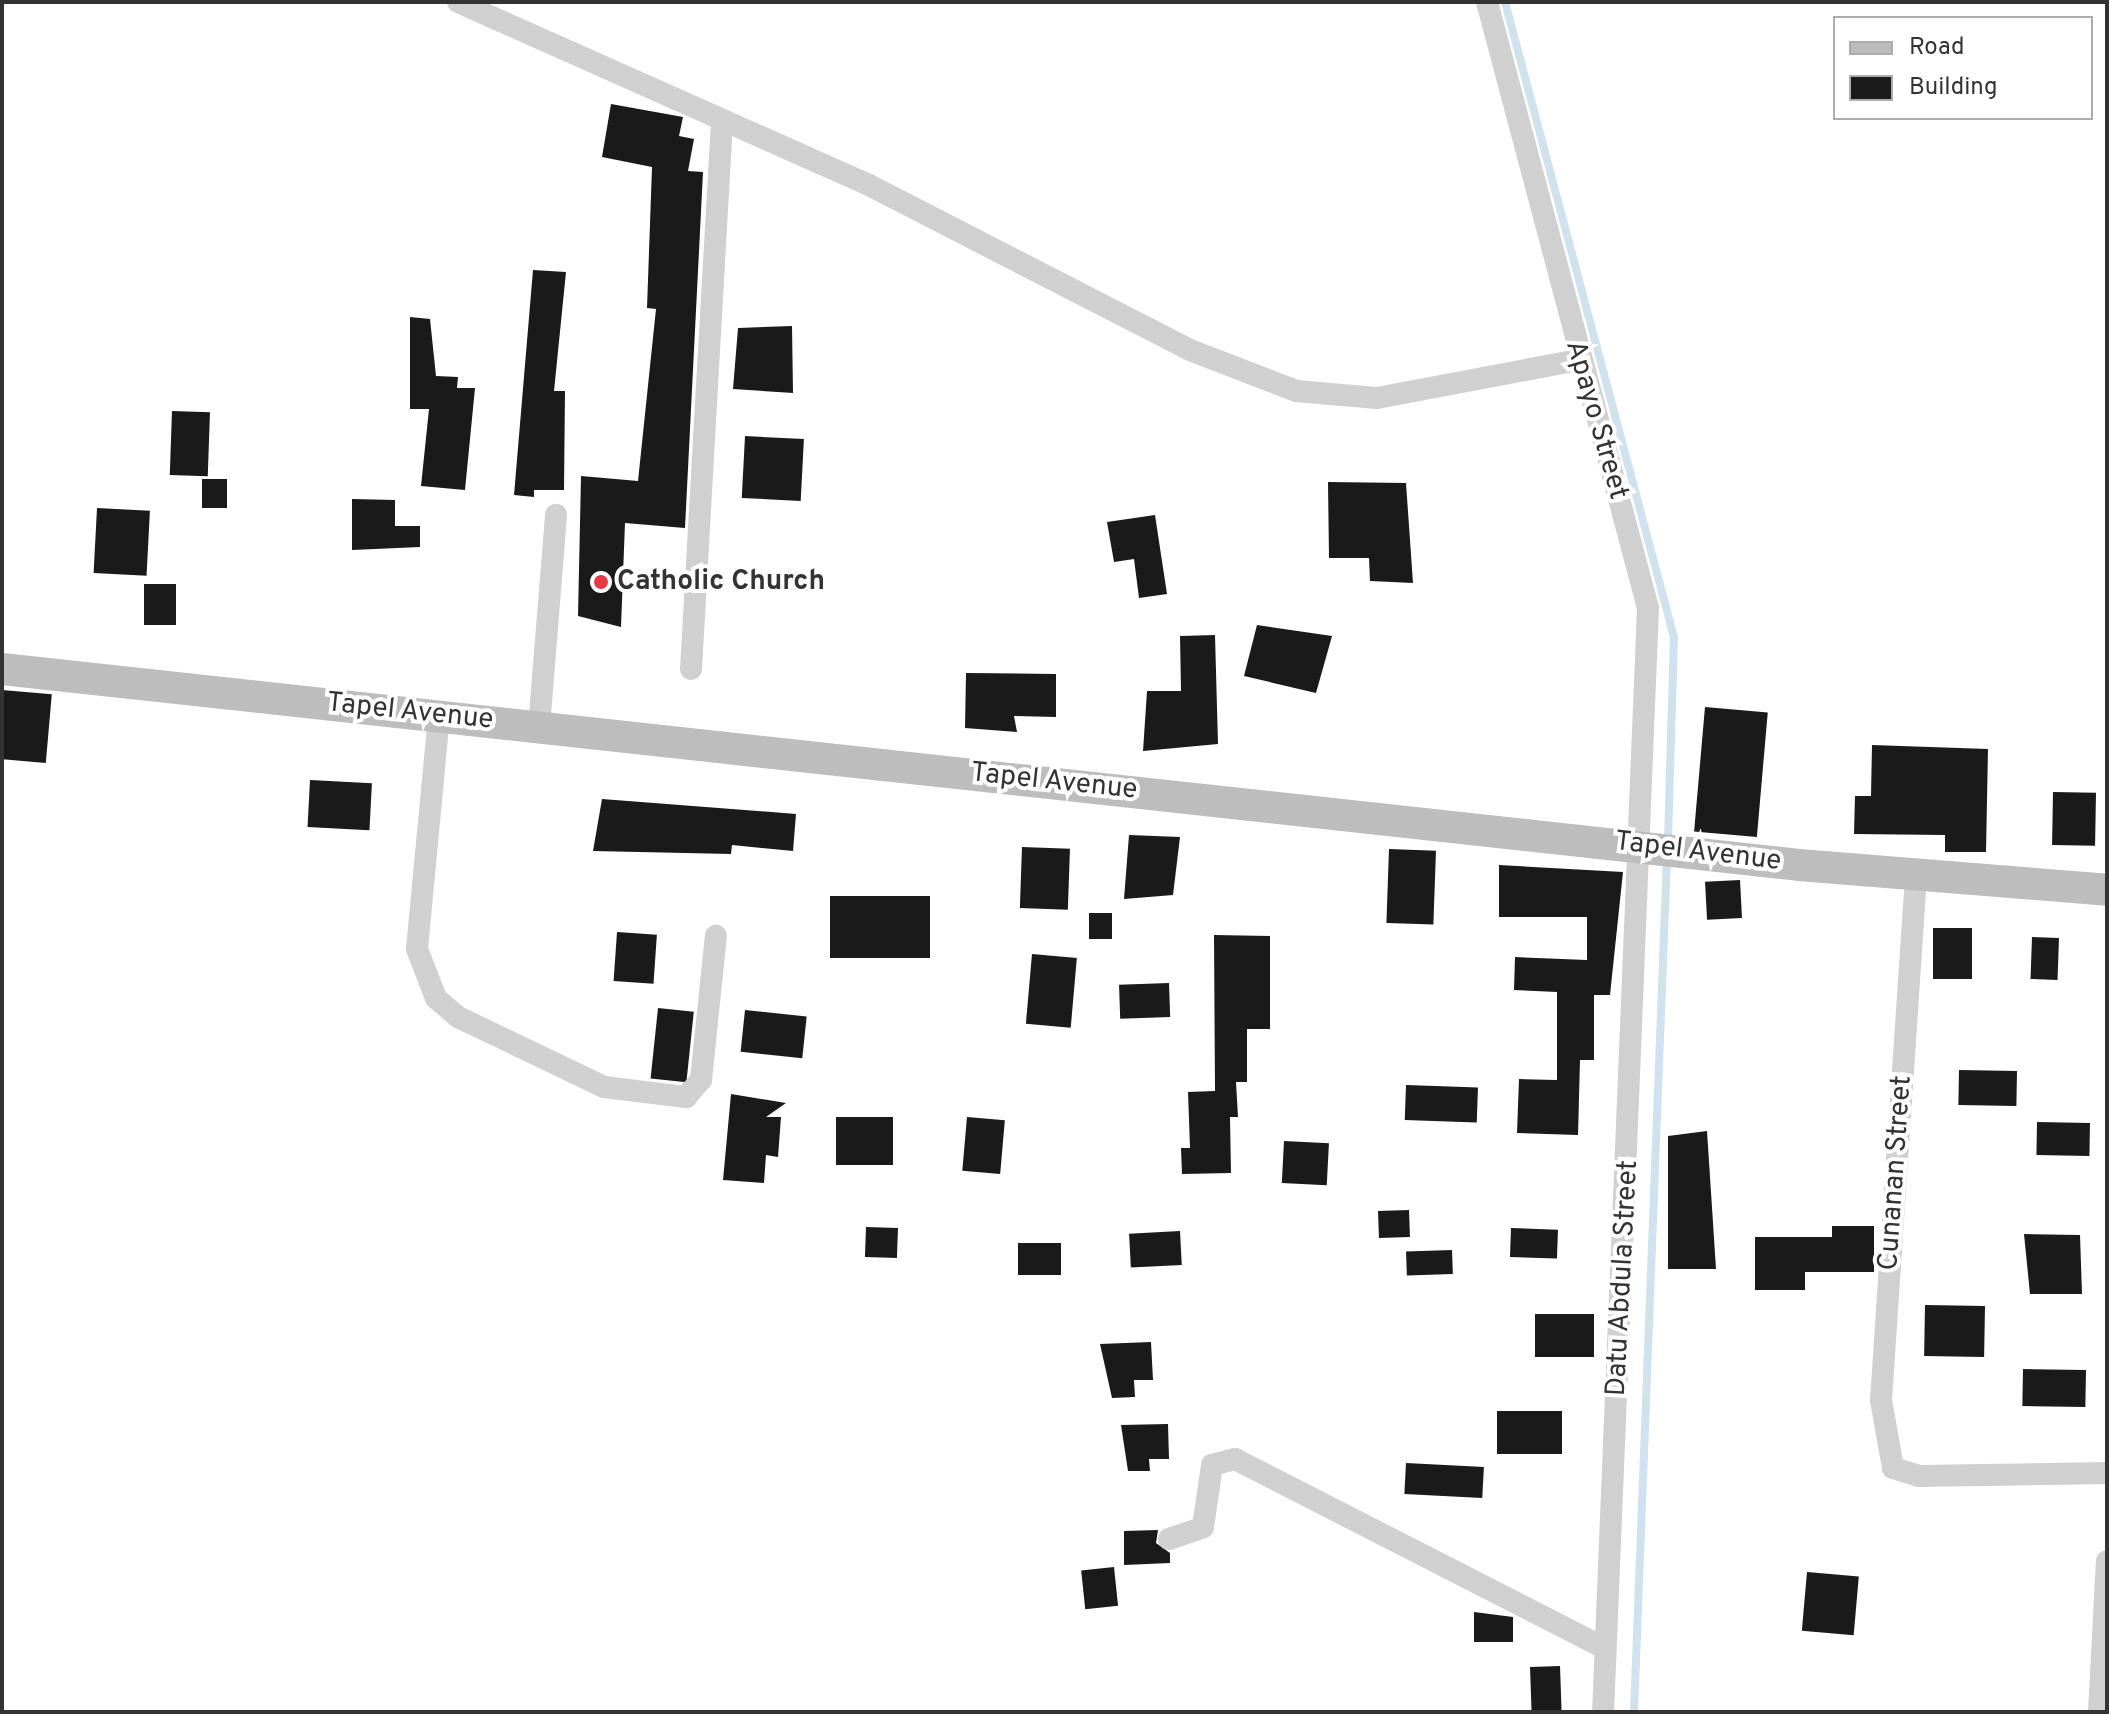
<!DOCTYPE html>
<html>
<head>
<meta charset="utf-8">
<style>
	body { margin:0 }
	#map { position:relative; width:2109px; height:1714px; overflow:hidden; background:#fff; font-family:Overpass,sans-serif }
	div>[style] { position:absolute }
	.stream>* { height:8px; margin:-4px; padding:0 4px; transform-origin:4px; border-radius:4px; background:#cfe2ee }
	.building>* { inset:0; background:#1a1a1a; transform-origin:0 0 }
	.street>* { height:22px; margin:-11px; padding:0 11px; transform-origin:11px; border-radius:11px; background:#d0d0d0 }
	.secondary>* { height:32px; margin:-16px; padding:0 16px; transform-origin:16px; border-radius:16px; background:#bdbdbd }
	.dots>* { width:22px; height:22px; translate:-50% -50%; box-sizing:border-box; border:4px solid #fff; border-radius:50% }
	span { translate:-50% -50%; white-space:nowrap; text-align:center; line-height:1.15; -webkit-text-stroke:8px #fff; paint-order:stroke }
	.street-label { font-size:28px; color:#333 }
	.poi-label { font-size:28px; color:#333; font-weight:700 }
	.left { translate:0 -50%; text-align:left }
	.frame { position:absolute; inset:0; border:4px solid #333; pointer-events:none }
	.legend { position:absolute; left:1833px; top:16px; width:260px; height:104px; box-sizing:border-box; background:#fff; border:2px solid #adadad; margin:0; padding:10px 14px; list-style:none; font-size:24px; color:#333 }
	.legend li { display:flex; align-items:center; gap:16px; height:40px }
	.legend b { width:40px; border:2px solid #adadad }
</style>
</head>
<body>
<div id="map">
	<div class="stream">
		<div style="left:1505px;top:2px;width:657px;rotate:75.1deg"></div>
		<div style="left:1674px;top:637px;width:206px;rotate:91.7deg"></div>
		<div style="left:1634px;top:1712px;width:856px;rotate:-87.79deg"></div>
	</div>
	<div class="building">
		<div style="clip-path:polygon(611px 104px,683px 117px,679px 136px,694px 139px,688px 171px,703px 172px,685px 528px,625px 523px,621px 627px,578px 616px,581px 476px,638px 481px,656px 309px,647px 308px,652px 167px,602px 157px)"></div>
		<div style="clip-path:polygon(533px 270px,566px 272px,554px 391px,565px 391px,564px 490px,534px 490px,534px 497px,514px 495px)"></div>
		<div style="clip-path:polygon(410px 317px,430px 319px,436px 376px,458px 377px,457px 388px,475px 388px,465px 490px,421px 486px,429px 409px,410px 409px)"></div>
		<div style="clip-path:polygon(792px 326px,793px 393px,733px 389px,738px 328px)"></div>
		<div style="left:172px;top:411px;width:38px;height:64px;rotate:2deg"></div>
		<div style="left:745px;top:436px;width:59px;height:62px;rotate:3deg"></div>
		<div style="left:202px;top:479px;width:25px;height:29px"></div>
		<div style="clip-path:polygon(1328px 482px,1406px 483px,1413px 583px,1370px 581px,1369px 558px,1329px 558px)"></div>
		<div style="clip-path:polygon(352px 499px,395px 500px,395px 526px,420px 526px,420px 547px,352px 550px)"></div>
		<div style="left:97px;top:508px;width:53px;height:65px;rotate:3deg"></div>
		<div style="clip-path:polygon(1155px 515px,1167px 594px,1139px 598px,1134px 559px,1114px 562px,1107px 522px)"></div>
		<div style="left:144px;top:584px;width:32px;height:41px"></div>
		<div style="clip-path:polygon(1257px 625px,1332px 636px,1316px 693px,1244px 676px)"></div>
		<div style="clip-path:polygon(1215px 635px,1218px 744px,1143px 751px,1147px 691px,1181px 691px,1180px 636px)"></div>
		<div style="clip-path:polygon(966px 673px,1056px 674px,1056px 717px,1014px 716px,1017px 732px,965px 728px)"></div>
		<div style="left:2px;top:690px;width:50px;height:69px;rotate:5deg"></div>
		<div style="left:1705px;top:707px;width:63px;height:125px;rotate:5deg"></div>
		<div style="clip-path:polygon(1872px 745px,1988px 749px,1986px 852px,1945px 852px,1945px 835px,1854px 834px,1855px 796px,1871px 796px)"></div>
		<div style="left:310px;top:780px;width:62px;height:47px;rotate:3deg"></div>
		<div style="left:2053px;top:792px;width:43px;height:53px;rotate:1deg"></div>
		<div style="clip-path:polygon(602px 799px,796px 814px,793px 851px,732px 845px,731px 854px,593px 851px)"></div>
		<div style="clip-path:polygon(1129px 835px,1180px 837px,1173px 895px,1124px 899px)"></div>
		<div style="left:1022px;top:847px;width:48px;height:61px;rotate:2deg"></div>
		<div style="left:1389px;top:849px;width:47px;height:74px;rotate:2deg"></div>
		<div style="clip-path:polygon(1499px 865px,1623px 872px,1610px 995px,1594px 995px,1594px 1060px,1580px 1060px,1578px 1135px,1517px 1133px,1519px 1079px,1557px 1080px,1557px 992px,1514px 990px,1515px 957px,1587px 960px,1587px 917px,1499px 917px)"></div>
		<div style="left:1740px;top:880px;width:38px;height:35px;rotate:87deg"></div>
		<div style="left:930px;top:896px;width:62px;height:100px;rotate:90deg"></div>
		<div style="left:1089px;top:913px;width:23px;height:26px"></div>
		<div style="left:1933px;top:928px;width:39px;height:51px"></div>
		<div style="left:617px;top:932px;width:40px;height:49px;rotate:4deg"></div>
		<div style="clip-path:polygon(1214px 935px,1270px 936px,1270px 1029px,1247px 1029px,1247px 1082px,1236px 1082px,1238px 1117px,1230px 1117px,1231px 1173px,1182px 1174px,1181px 1148px,1190px 1148px,1188px 1092px,1215px 1091px)"></div>
		<div style="left:2032px;top:937px;width:27px;height:42px;rotate:2deg"></div>
		<div style="left:1032px;top:954px;width:45px;height:70px;rotate:5deg"></div>
		<div style="left:1169px;top:983px;width:34px;height:50px;rotate:88deg"></div>
		<div style="left:658px;top:1008px;width:36px;height:71px;rotate:6deg"></div>
		<div style="left:745px;top:1010px;width:62px;height:42px;rotate:6deg"></div>
		<div style="left:1959px;top:1070px;width:58px;height:35px;rotate:1deg"></div>
		<div style="left:1406px;top:1085px;width:72px;height:35px;rotate:2deg"></div>
		<div style="clip-path:polygon(731px 1094px,786px 1103px,766px 1117px,781px 1117px,778px 1157px,766px 1155px,764px 1183px,723px 1180px)"></div>
		<div style="left:836px;top:1117px;width:57px;height:48px"></div>
		<div style="left:967px;top:1117px;width:38px;height:54px;rotate:5deg"></div>
		<div style="left:2037px;top:1122px;width:53px;height:33px;rotate:1deg"></div>
		<div style="clip-path:polygon(1707px 1131px,1716px 1269px,1668px 1269px,1668px 1136px)"></div>
		<div style="left:1284px;top:1141px;width:45px;height:42px;rotate:3deg"></div>
		<div style="left:1409px;top:1210px;width:27px;height:31px;rotate:88deg"></div>
		<div style="clip-path:polygon(1832px 1226px,1874px 1226px,1874px 1272px,1805px 1272px,1805px 1290px,1755px 1290px,1755px 1237px,1832px 1237px)"></div>
		<div style="left:866px;top:1227px;width:32px;height:30px;rotate:2deg"></div>
		<div style="left:1511px;top:1228px;width:47px;height:29px;rotate:2deg"></div>
		<div style="left:1180px;top:1231px;width:34px;height:51px;rotate:87deg"></div>
		<div style="clip-path:polygon(2024px 1234px,2080px 1235px,2082px 1294px,2030px 1294px)"></div>
		<div style="left:1018px;top:1243px;width:43px;height:32px"></div>
		<div style="left:1452px;top:1250px;width:24px;height:46px;rotate:88deg"></div>
		<div style="left:1925px;top:1305px;width:60px;height:51px;rotate:1deg"></div>
		<div style="left:1535px;top:1314px;width:59px;height:43px"></div>
		<div style="clip-path:polygon(1151px 1342px,1153px 1380px,1134px 1380px,1135px 1397px,1112px 1398px,1100px 1344px)"></div>
		<div style="left:2023px;top:1369px;width:63px;height:37px;rotate:1deg"></div>
		<div style="left:1497px;top:1411px;width:65px;height:43px"></div>
		<div style="clip-path:polygon(1168px 1424px,1169px 1459px,1149px 1459px,1150px 1471px,1128px 1471px,1121px 1425px)"></div>
		<div style="left:1406px;top:1463px;width:78px;height:31px;rotate:3deg"></div>
		<div style="clip-path:polygon(1158px 1530px,1156px 1543px,1170px 1553px,1170px 1563px,1124px 1565px,1124px 1531px)"></div>
		<div style="left:1114px;top:1567px;width:39px;height:33px;rotate:84deg"></div>
		<div style="left:1807px;top:1572px;width:52px;height:59px;rotate:5deg"></div>
		<div style="clip-path:polygon(1474px 1612px,1513px 1617px,1513px 1642px,1474px 1642px)"></div>
		<div style="left:1560px;top:1666px;width:46px;height:30px;rotate:88deg"></div>
	</div>
	<div class="street">
		<div style="left:458px;top:2px;width:450px;rotate:24deg"></div>
		<div style="left:869px;top:185px;width:361px;rotate:27.2deg"></div>
		<div style="left:1190px;top:350px;width:114px;rotate:21.1deg"></div>
		<div style="left:1296px;top:391px;width:81px;rotate:4.9deg"></div>
		<div style="left:1377px;top:398px;width:206px;rotate:-10.7deg"></div>
		<div style="left:1487px;top:2px;width:627px;rotate:75.12deg"></div>
		<div style="left:1648px;top:608px;width:1105px;rotate:92.33deg"></div>
		<div style="left:691px;top:669px;width:548px;rotate:-86.76deg"></div>
		<div style="left:439px;top:716px;width:234px;rotate:95.4deg"></div>
		<div style="left:417px;top:949px;width:53px;rotate:68.8deg"></div>
		<div style="left:436px;top:998px;width:29px;rotate:41deg"></div>
		<div style="left:458px;top:1017px;width:162px;rotate:25.6deg"></div>
		<div style="left:604px;top:1087px;width:83px;rotate:7deg"></div>
		<div style="left:686px;top:1097px;width:23px;rotate:-49deg"></div>
		<div style="left:701px;top:1080px;width:145px;rotate:-84.1deg"></div>
		<div style="left:539px;top:727px;width:213px;rotate:-85.4deg"></div>
		<div style="left:1916px;top:876px;width:525px;rotate:93.82deg"></div>
		<div style="left:1881px;top:1400px;width:69px;rotate:80deg"></div>
		<div style="left:1893px;top:1468px;width:27px;rotate:17deg"></div>
		<div style="left:1919px;top:1476px;width:188px;rotate:-0.9deg"></div>
		<div style="left:1169px;top:1539px;width:36px;rotate:-19deg"></div>
		<div style="left:1203px;top:1527px;width:63px;rotate:-81.7deg"></div>
		<div style="left:1212px;top:1465px;width:24px;rotate:-15deg"></div>
		<div style="left:1235px;top:1459px;width:415px;rotate:27.1deg"></div>
		<div style="left:2099px;top:1712px;width:151px;rotate:-87deg"></div>
	</div>
	<div class="secondary">
		<div style="left:2px;top:669px;width:1808px;rotate:6.22deg"></div>
		<div style="left:1799px;top:865px;width:309px;rotate:4.6deg"></div>
	</div>
	<div class="dots">
		<div style="left:601px;top:582px;background:#e63946"></div>
	</div>
	<div class="street-label">
		<span style="left:1596px;top:420px;rotate:74deg">Apayo Street</span>
		<span style="left:410px;top:712px;rotate:6deg">Tapel Avenue</span>
		<span style="left:1054px;top:782px;rotate:6deg">Tapel Avenue</span>
		<span style="left:1698px;top:852px;rotate:7deg">Tapel Avenue</span>
		<span style="left:1896px;top:1173px;rotate:-86deg">Cunanan Street</span>
		<span style="left:1623px;top:1278px;rotate:-87deg">Datu Abdula Street</span>
	</div>
	<div class="poi-label">
		<span class="left" style="left:617px;top:582px">Catholic Church</span>
	</div>
	<div class="frame"></div>
	<ul class="legend">
	<li><b style="height:10px;background:#bdbdbd"></b>Road</li>
	<li><b style="height:22px;background:#1a1a1a"></b>Building</li>
	</ul>
</div>
</body>
</html>
